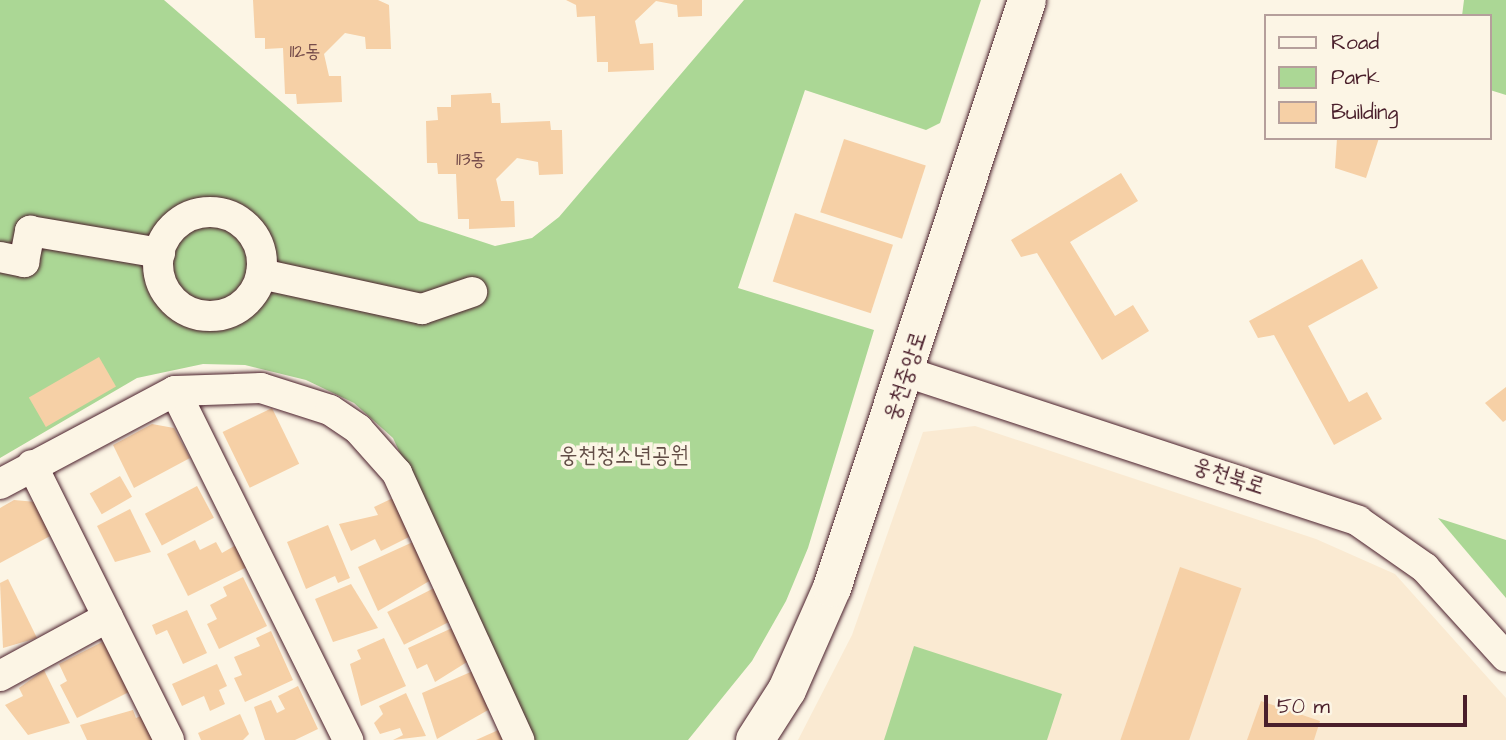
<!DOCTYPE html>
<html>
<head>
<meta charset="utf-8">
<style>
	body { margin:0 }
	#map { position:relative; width:1506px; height:740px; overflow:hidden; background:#fcf5e5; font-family:"Architects Daughter","Poor Story",sans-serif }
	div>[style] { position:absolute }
	.built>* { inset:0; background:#faead2 }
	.green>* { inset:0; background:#abd795 }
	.building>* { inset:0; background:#f6d0a6; transform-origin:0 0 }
	.roads { filter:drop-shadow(0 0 2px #4a1f2b) drop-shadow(0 0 2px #4a1f2b) }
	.street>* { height:30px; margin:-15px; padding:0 15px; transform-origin:15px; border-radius:15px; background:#fcf5e5 }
	.street>.ring { margin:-15px; padding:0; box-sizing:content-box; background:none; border:30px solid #fcf5e5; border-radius:50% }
	.secondary>* { height:38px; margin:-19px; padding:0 19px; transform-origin:19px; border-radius:19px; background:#fcf5e5 }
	span { translate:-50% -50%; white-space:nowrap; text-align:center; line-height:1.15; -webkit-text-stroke:7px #fcf5e5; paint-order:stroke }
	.number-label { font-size:19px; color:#754b4a }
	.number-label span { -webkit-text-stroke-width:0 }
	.street-label { font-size:23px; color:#4a1f2b }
	.park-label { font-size:23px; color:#624d46 }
	.legend { position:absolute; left:1264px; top:14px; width:228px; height:126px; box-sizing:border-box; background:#fcf5e5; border:2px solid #b59f9b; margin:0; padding:9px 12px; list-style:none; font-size:21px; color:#4a1f2b }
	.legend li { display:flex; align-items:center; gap:14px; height:35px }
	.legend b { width:35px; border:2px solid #b59f9b }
	.scale { position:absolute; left:1264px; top:695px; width:203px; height:32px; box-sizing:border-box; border:4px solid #4a1f2b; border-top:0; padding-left:9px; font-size:21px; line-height:24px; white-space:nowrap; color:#4a1f2b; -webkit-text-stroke:5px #fcf5e5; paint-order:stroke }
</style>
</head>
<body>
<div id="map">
	<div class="built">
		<div style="clip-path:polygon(975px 426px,1316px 539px,1395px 574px,1506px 698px,1506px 740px,798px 740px,852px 635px,923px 432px)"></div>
	</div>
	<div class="green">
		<div style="clip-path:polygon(0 0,164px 0,419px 221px,495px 246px,532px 238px,559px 217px,744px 0,981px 0,940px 123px,926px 130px,805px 90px,738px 288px,874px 330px,808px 548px,786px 601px,752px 661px,688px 740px,533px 740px,393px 438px,354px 403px,306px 380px,245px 365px,203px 364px,137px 378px,0 458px)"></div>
		<div style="clip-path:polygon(1464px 0,1506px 0,1506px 95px,1490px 90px,1490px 16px,1462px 16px)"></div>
		<div style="clip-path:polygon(1438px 518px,1506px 540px,1506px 598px)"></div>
		<div style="clip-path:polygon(914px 646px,1062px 694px,1047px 740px,884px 740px)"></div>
	</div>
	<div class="building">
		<div style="clip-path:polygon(253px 0,378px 0,389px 5px,391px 49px,366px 49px,365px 37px,345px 33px,324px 54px,329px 76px,341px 76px,342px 102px,297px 104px,296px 94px,285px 94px,283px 48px,265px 49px,265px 38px,255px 38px)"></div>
		<div style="clip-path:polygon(566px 0,702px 0,702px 16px,678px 17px,677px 5px,656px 1px,635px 21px,640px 44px,653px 43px,654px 70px,608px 72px,608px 62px,597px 62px,595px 16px,577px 17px,576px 5px)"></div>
		<div style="clip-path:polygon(491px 93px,492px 103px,500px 103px,501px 123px,550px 121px,551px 130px,562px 130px,563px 174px,539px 175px,538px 162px,517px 158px,496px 179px,501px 201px,514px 201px,515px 227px,469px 229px,469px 219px,458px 219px,456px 174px,438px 174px,437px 163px,427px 163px,426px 121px,438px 120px,437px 107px,451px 107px,451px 95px)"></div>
		<div style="clip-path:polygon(1337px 138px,1379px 138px,1366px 178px,1335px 168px)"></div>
		<div style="left:844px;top:139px;width:86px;height:77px;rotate:18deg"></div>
		<div style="clip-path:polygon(1121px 173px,1138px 201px,1070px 242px,1115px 316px,1133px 305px,1149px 331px,1102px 360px,1037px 253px,1021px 257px,1011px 240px)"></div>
		<div style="left:795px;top:213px;width:103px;height:72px;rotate:18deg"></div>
		<div style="clip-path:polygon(1362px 259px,1378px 288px,1308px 326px,1349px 402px,1367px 392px,1382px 419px,1334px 445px,1274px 335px,1258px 338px,1249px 321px)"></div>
		<div style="left:99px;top:357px;width:34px;height:81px;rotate:60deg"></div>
		<div style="clip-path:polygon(1506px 387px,1506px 420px,1503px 422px,1485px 403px)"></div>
		<div style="left:272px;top:408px;width:62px;height:55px;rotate:64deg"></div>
		<div style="clip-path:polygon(152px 424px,174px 428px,190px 458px,134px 488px,113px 445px)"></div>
		<div style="left:120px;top:476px;width:24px;height:35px;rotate:60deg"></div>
		<div style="left:197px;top:486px;width:36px;height:59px;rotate:62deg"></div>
		<div style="clip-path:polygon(393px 498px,411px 536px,381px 551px,375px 539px,351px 551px,339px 524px,378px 515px,374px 507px)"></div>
		<div style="clip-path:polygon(14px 500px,36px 502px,54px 534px,0 563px,0 508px)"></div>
		<div style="clip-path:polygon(130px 509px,151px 552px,115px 562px,97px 526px)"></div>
		<div style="clip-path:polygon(328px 525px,350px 578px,338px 583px,335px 576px,306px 589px,287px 542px)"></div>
		<div style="clip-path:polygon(195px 540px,200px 550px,216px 542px,222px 553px,236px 545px,247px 567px,188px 596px,167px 554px)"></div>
		<div style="clip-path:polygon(415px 541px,438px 576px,378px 611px,358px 567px)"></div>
		<div style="left:1180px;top:567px;width:65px;height:183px;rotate:19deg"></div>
		<div style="clip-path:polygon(243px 577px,267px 626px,219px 649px,207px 624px,217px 619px,210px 605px,227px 596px,223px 587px)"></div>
		<div style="clip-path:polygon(8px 579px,37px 638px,3px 648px,0 583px)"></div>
		<div style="clip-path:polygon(351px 584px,378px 628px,333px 642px,315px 599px)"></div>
		<div style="left:438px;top:586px;width:37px;height:57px;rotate:63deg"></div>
		<div style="clip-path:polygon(187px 610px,207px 653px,183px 664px,167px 630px,156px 635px,152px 625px)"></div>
		<div style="clip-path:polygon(461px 624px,475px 657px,435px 682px,427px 664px,417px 669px,408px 648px)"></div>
		<div style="clip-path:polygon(271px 631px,293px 680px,245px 702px,234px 678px,242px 675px,234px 657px,260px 646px,256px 638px)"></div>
		<div style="clip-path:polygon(384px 638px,406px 686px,361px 706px,350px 664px,361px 659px,357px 650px)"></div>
		<div style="clip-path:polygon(108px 639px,133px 690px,77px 718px,60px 685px,67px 681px,59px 664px)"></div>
		<div style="clip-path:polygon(217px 664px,227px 686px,219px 690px,225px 704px,210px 711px,204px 696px,182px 706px,172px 684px)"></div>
		<div style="clip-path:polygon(480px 668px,497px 705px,437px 739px,422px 693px)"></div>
		<div style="clip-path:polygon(44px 670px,70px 723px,28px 735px,5px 705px,23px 696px,19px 688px)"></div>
		<div style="clip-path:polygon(298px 686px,318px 729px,295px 740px,265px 740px,254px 707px,271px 700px,277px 713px,285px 709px,278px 696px)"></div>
		<div style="clip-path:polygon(406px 693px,426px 736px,393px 740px,403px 735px,400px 728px,380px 734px,374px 723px,383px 714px,379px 706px)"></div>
		<div style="clip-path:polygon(1261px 701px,1320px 721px,1314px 740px,1247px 740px)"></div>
		<div style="clip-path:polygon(133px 710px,136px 718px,143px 715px,153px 740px,87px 740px,80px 725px)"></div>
		<div style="clip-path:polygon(240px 714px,249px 734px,243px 740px,201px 740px,198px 733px)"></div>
		<div style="clip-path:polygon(505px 727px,509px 740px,476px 740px)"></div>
	</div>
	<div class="roads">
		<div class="street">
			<div class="ring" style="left:158px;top:212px;width:74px;height:74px"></div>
			<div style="left:0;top:257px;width:25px;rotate:12deg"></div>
			<div style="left:24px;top:262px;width:32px;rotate:-79deg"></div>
			<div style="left:30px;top:231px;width:132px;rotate:9.6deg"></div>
			<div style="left:261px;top:274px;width:165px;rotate:12.3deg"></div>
			<div style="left:422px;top:309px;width:53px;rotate:-18.8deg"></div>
			<div style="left:906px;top:372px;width:476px;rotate:18.2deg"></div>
			<div style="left:1358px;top:521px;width:82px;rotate:35deg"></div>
			<div style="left:1425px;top:568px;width:120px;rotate:47.7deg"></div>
			<div style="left:175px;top:391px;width:390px;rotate:63.6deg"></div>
			<div style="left:32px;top:465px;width:307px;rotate:63.5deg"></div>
			<div style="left:0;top:484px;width:198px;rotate:-28deg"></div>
			<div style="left:175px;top:391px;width:86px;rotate:-2deg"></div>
			<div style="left:261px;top:388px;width:72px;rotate:17.7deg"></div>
			<div style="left:330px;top:410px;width:34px;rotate:34deg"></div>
			<div style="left:358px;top:429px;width:59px;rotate:48.4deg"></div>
			<div style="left:397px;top:473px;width:294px;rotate:65.4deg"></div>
			<div style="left:0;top:676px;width:123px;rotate:-28.6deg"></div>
		</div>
		<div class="secondary">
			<div style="left:755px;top:740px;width:59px;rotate:-57.4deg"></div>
			<div style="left:787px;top:690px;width:111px;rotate:-66.2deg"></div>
			<div style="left:832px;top:588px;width:619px;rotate:-71.65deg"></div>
		</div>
	</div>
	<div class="number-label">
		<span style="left:305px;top:52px">112동</span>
		<span style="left:471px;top:160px">113동</span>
	</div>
	<div class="street-label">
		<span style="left:905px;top:376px;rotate:-72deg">웅천중앙로</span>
		<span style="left:1229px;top:476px;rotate:18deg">웅천북로</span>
	</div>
	<div class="park-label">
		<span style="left:624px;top:455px">웅천청소년공원</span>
	</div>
	<ul class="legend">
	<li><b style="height:9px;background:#fcf5e5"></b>Road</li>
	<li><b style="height:19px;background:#abd795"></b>Park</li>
	<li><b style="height:19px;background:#f6d0a6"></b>Building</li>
	</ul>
	<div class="scale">50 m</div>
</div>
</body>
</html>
